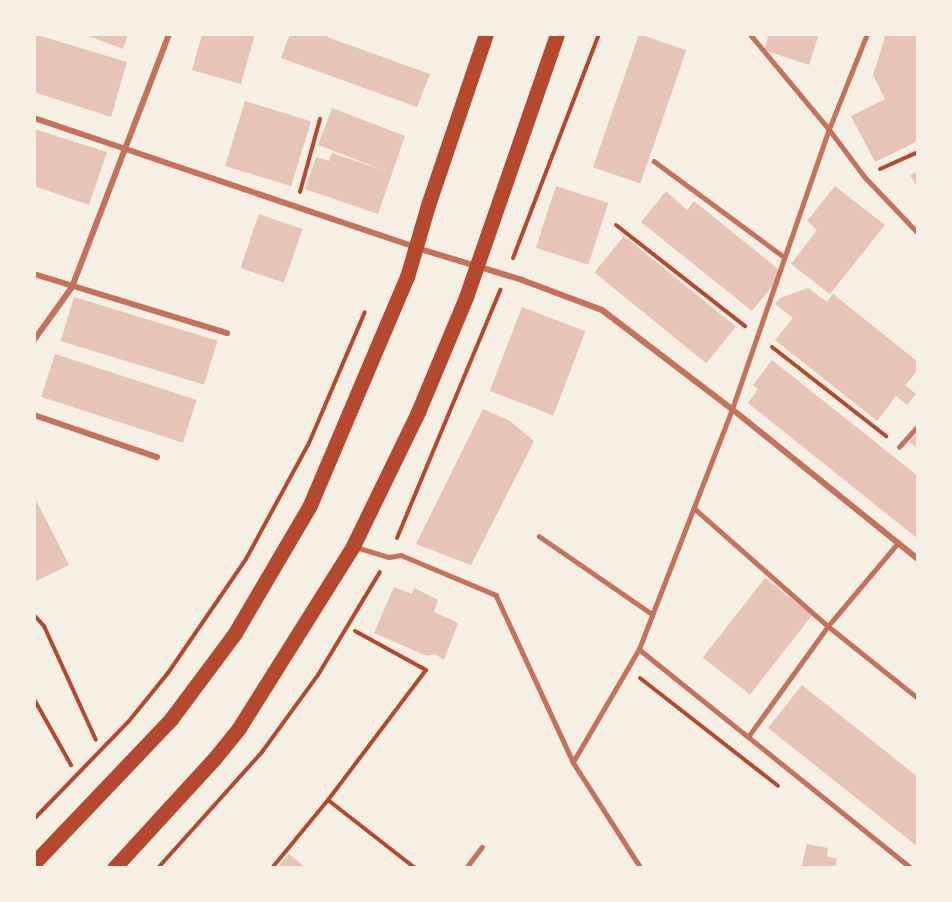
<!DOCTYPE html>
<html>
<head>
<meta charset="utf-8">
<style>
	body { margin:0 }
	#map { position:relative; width:952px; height:902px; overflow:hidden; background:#f6efe4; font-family:Overpass,sans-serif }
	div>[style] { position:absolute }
	.building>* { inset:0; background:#e6c5b7; transform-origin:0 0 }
	.path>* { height:4px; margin:-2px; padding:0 2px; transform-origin:2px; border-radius:2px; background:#b5482f }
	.service>* { height:4.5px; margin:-2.25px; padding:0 2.25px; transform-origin:2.25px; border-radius:2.25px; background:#c5725c }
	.minor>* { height:6px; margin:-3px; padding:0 3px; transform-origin:3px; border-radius:3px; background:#c5725c }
	.primary>* { height:15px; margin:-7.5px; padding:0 7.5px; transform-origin:7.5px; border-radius:7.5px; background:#b5482f }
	span { translate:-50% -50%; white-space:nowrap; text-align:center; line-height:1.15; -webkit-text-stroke:4.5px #f6efe4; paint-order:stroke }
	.frame { position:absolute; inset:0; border:36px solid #f6efe4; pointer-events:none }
</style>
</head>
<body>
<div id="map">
	<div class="building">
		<div style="clip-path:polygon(34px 34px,127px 62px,111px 117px,34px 92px)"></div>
		<div style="clip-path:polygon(83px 34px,128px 34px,123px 49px)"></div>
		<div style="clip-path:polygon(202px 34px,255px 34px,241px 84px,192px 70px)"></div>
		<div style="clip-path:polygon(290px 34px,328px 34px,327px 37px,430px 74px,417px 107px,281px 58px)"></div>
		<div style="left:639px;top:34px;width:50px;height:141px;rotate:19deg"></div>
		<div style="clip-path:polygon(769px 34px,819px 34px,809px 65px,764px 50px)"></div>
		<div style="clip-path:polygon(886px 34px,918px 34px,918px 141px,875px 162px,851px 116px,885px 99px,873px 75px)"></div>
		<div style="left:245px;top:101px;width:69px;height:68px;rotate:17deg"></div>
		<div style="clip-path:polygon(332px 108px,405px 136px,378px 214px,305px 189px,316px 157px,329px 161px,332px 153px,386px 171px,318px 145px)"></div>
		<div style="clip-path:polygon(34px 129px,107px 152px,89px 205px,34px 186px)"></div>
		<div style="clip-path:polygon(918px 171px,918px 189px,910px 175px)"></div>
		<div style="left:556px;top:186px;width:55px;height:65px;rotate:18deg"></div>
		<div style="clip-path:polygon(835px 186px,885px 225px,830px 294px,791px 264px,817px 230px,807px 221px)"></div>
		<div style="clip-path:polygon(666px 191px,687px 210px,694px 201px,783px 273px,752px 311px,641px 222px)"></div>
		<div style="left:259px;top:214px;width:46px;height:57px;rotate:19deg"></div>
		<div style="left:624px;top:236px;width:144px;height:47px;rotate:39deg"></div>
		<div style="clip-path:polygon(808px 288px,827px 302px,833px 294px,918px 362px,918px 370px,905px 385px,916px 394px,907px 405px,896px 396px,877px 421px,775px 340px,793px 318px,775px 304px,780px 298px)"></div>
		<div style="left:74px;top:297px;width:150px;height:46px;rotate:17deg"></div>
		<div style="left:522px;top:307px;width:68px;height:90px;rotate:21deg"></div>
		<div style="left:55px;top:354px;width:149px;height:45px;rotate:18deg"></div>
		<div style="clip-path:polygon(772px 360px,918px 476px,918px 539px,748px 403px,758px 389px,753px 385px)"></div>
		<div style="clip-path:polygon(483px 409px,510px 421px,534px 441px,471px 565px,416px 544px)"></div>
		<div style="clip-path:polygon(918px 432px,918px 448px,909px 442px)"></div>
		<div style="clip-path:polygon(34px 496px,69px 565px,34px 582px)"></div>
		<div style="left:765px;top:578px;width:60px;height:101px;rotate:38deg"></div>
		<div style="clip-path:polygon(394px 587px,412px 594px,414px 588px,438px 600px,434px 612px,458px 623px,444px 660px,435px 654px,427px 656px,374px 633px)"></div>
		<div style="clip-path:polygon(802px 685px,918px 777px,918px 847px,768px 728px)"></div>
		<div style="clip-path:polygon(807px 844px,828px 848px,827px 856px,837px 859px,835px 868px,801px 868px)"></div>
		<div style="clip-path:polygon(289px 854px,306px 868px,277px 868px)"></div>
	</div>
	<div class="path">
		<div style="left:880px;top:169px;width:42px;rotate:-24.1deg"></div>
		<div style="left:300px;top:192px;width:76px;rotate:-74.7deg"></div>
		<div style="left:616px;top:225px;width:164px;rotate:38.1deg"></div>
		<div style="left:513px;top:258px;width:240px;rotate:-69deg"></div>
		<div style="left:772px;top:347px;width:145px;rotate:38deg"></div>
		<div style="left:397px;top:538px;width:269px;rotate:-67.4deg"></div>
		<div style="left:34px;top:615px;width:15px;rotate:48deg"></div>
		<div style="left:44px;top:626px;width:125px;rotate:65.5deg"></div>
		<div style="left:355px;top:631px;width:81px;rotate:28.8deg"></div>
		<div style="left:426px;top:670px;width:163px;rotate:127deg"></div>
		<div style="left:328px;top:800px;width:110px;rotate:38deg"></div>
		<div style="left:640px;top:678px;width:175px;rotate:38deg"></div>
		<div style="left:34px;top:699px;width:76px;rotate:60.7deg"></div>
		<div style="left:34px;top:819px;width:136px;rotate:-45.9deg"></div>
		<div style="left:129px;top:721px;width:62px;rotate:-50.9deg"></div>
		<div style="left:168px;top:673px;width:138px;rotate:-55.6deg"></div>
		<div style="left:246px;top:559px;width:132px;rotate:-61.5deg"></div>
		<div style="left:309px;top:443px;width:142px;rotate:-66.9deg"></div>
		<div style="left:158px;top:868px;width:156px;rotate:-48.1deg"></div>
		<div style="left:262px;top:752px;width:95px;rotate:-54deg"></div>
		<div style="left:318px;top:675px;width:120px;rotate:-59deg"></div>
		<div style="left:272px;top:868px;width:88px;rotate:-50.5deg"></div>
	</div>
	<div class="service">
		<div style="left:750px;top:34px;width:124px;rotate:50.3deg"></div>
		<div style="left:829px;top:129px;width:59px;rotate:53.3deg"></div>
		<div style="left:864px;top:176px;width:79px;rotate:46.5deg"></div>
		<div style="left:654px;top:161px;width:160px;rotate:36.4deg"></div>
		<div style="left:899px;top:447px;width:28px;rotate:-48deg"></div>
		<div style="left:694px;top:508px;width:179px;rotate:41.4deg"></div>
		<div style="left:828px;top:626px;width:115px;rotate:38.7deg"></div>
		<div style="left:539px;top:536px;width:137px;rotate:34.6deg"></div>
		<div style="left:356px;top:547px;width:34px;rotate:17deg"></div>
		<div style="left:389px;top:557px;width:12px;rotate:-9deg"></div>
		<div style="left:401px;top:555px;width:103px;rotate:22.8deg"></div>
		<div style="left:496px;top:595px;width:184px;rotate:65.2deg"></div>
		<div style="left:573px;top:762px;width:126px;rotate:57.3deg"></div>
		<div style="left:639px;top:649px;width:349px;rotate:38.8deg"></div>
		<div style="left:748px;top:737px;width:137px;rotate:-54.2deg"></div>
		<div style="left:828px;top:626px;width:109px;rotate:-49.9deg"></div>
		<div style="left:573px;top:762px;width:131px;rotate:-59.7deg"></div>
		<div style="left:639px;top:649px;width:257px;rotate:-68.8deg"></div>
		<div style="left:732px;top:409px;width:296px;rotate:-70.9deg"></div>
		<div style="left:829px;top:129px;width:102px;rotate:-68.2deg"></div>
		<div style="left:466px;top:868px;width:26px;rotate:-53deg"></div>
	</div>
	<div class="minor">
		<div style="left:34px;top:118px;width:404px;rotate:18.7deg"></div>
		<div style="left:417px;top:248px;width:110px;rotate:16.9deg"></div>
		<div style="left:522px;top:280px;width:85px;rotate:20.6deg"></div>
		<div style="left:602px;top:310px;width:163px;rotate:37.3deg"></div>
		<div style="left:732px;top:409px;width:239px;rotate:38.9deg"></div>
		<div style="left:34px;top:274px;width:202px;rotate:17deg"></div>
		<div style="left:34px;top:340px;width:65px;rotate:-54.4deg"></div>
		<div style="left:72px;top:287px;width:271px;rotate:-69deg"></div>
		<div style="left:34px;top:415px;width:130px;rotate:18.9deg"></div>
	</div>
	<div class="primary">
		<div style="left:34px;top:863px;width:199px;rotate:-46.4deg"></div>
		<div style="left:171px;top:719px;width:107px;rotate:-53.3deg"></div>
		<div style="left:235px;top:633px;width:148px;rotate:-59.6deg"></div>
		<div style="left:310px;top:505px;width:248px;rotate:-67deg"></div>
		<div style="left:407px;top:277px;width:75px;rotate:-73.7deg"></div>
		<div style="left:428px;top:205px;width:181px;rotate:-71.3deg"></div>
		<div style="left:114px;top:868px;width:148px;rotate:-47.5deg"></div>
		<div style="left:214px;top:759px;width:40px;rotate:-51deg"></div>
		<div style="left:239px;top:728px;width:215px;rotate:-57.9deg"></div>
		<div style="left:353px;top:546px;width:149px;rotate:-64.1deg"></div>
		<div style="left:418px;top:412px;width:125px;rotate:-67.3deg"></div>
		<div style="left:466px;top:297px;width:278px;rotate:-70.9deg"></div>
	</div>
	<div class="frame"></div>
</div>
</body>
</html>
